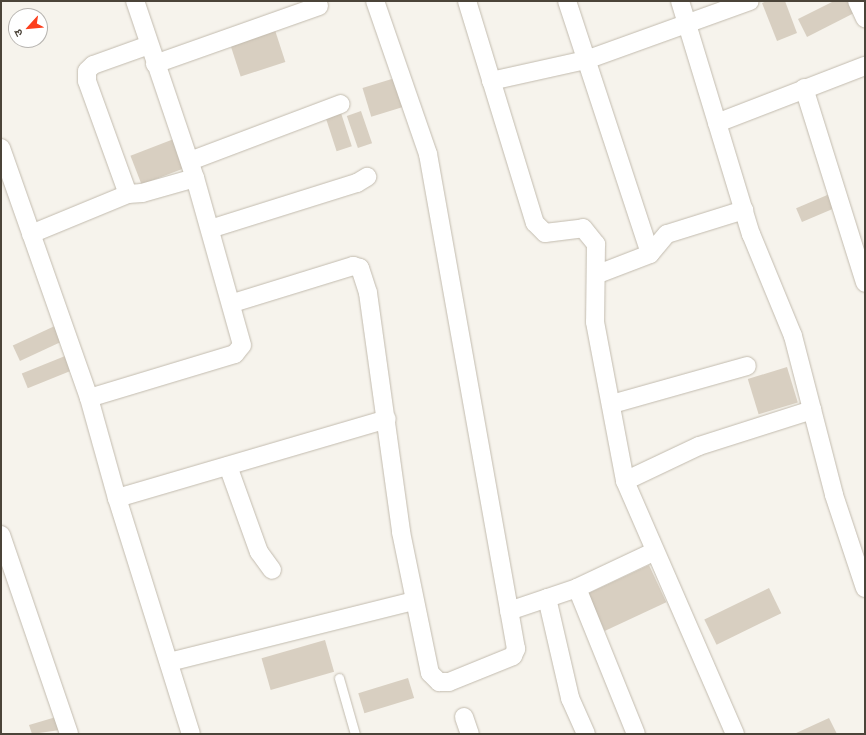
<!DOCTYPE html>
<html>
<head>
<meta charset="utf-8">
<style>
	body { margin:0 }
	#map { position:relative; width:866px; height:735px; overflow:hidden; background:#f6f3ec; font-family:Jost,"Noto Sans Devanagari",sans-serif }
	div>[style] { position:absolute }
	.building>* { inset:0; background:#d8cfc1; transform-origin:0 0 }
	.roads { filter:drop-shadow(0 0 1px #c2bbae) drop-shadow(0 0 1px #c2bbae) }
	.lane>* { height:9px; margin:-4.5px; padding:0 4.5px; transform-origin:4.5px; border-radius:4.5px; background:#fff }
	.street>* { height:18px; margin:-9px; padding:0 9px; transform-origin:9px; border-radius:9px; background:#fff }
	span { translate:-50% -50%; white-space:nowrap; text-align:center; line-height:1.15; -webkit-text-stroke:3px #fff; paint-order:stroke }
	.frame { position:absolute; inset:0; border:2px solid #4b4439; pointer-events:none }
	.north { position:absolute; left:8px; top:8px; width:40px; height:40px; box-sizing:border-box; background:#fff; border:1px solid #b7b4b0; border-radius:50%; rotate:243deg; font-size:11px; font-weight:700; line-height:16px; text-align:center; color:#4b4439 }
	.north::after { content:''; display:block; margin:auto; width:14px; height:18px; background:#fc3f1d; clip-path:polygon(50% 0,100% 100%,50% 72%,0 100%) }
</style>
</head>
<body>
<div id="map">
	<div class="building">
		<div style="clip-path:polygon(767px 1px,785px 1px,797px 33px,777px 41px,762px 3px)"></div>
		<div style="clip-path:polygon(834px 1px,855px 1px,860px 10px,807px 37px,798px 19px)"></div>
		<div style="left:273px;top:24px;width:40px;height:47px;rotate:72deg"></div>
		<div style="left:395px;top:78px;width:30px;height:34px;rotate:73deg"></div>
		<div style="left:361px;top:111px;width:34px;height:15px;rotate:71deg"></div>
		<div style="left:341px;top:113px;width:35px;height:16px;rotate:72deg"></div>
		<div style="left:179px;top:137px;width:31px;height:52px;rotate:69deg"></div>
		<div style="left:832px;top:193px;width:15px;height:39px;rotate:67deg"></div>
		<div style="left:59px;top:324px;width:17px;height:51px;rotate:65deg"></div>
		<div style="left:70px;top:354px;width:16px;height:52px;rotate:68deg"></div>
		<div style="left:787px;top:367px;width:37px;height:41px;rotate:73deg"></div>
		<div style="left:649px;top:565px;width:41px;height:68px;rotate:65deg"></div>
		<div style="left:769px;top:588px;width:28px;height:72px;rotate:64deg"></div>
		<div style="left:325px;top:640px;width:33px;height:66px;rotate:74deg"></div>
		<div style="left:408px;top:678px;width:21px;height:52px;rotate:73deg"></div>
		<div style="clip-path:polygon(56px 717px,60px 730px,32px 734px,29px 725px)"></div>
		<div style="clip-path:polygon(829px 718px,837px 734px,794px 734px)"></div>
	</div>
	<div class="roads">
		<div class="lane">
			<div style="left:339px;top:678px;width:58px;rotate:74.1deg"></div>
		</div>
		<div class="street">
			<div style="left:467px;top:1px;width:232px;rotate:73deg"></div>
			<div style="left:535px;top:223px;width:14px;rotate:45deg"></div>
			<div style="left:545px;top:233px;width:38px;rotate:-7deg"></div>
			<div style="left:583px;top:228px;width:21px;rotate:51deg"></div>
			<div style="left:596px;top:244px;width:78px;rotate:90.7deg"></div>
			<div style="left:595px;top:322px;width:162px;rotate:79.3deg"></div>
			<div style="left:625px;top:481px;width:276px;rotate:66.5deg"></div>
			<div style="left:567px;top:1px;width:266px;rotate:71.8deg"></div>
			<div style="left:650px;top:254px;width:56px;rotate:159deg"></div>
			<div style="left:680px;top:1px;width:244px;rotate:73.1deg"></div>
			<div style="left:751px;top:234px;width:110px;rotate:67.6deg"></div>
			<div style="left:793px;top:336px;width:164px;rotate:75.5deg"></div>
			<div style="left:834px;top:495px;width:98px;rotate:71.6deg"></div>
			<div style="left:857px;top:1px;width:19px;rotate:65deg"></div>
			<div style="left:149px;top:45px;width:59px;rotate:160.3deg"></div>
			<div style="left:93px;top:65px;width:8px;rotate:135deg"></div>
			<div style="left:87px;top:71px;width:10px;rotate:90deg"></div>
			<div style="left:87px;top:81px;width:120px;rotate:70.1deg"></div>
			<div style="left:128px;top:194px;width:14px;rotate:-4deg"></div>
			<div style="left:142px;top:193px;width:55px;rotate:-15.8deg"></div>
			<div style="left:155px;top:64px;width:174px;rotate:-19.5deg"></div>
			<div style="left:491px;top:81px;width:97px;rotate:-12.5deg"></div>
			<div style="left:586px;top:60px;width:174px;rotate:-19.8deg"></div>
			<div style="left:804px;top:88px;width:204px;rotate:72.6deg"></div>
			<div style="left:717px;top:123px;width:159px;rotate:-21.1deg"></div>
			<div style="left:1px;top:148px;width:265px;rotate:70.6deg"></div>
			<div style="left:89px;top:398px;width:104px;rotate:74.4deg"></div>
			<div style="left:117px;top:498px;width:247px;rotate:72.6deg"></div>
			<div style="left:190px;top:161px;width:161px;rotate:-20.7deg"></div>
			<div style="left:210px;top:229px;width:154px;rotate:-17.4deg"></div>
			<div style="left:357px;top:183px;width:12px;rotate:-31deg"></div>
			<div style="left:31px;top:234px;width:105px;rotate:-22.4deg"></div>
			<div style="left:650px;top:254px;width:26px;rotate:-50deg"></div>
			<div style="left:667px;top:234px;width:81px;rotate:-17.3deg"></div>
			<div style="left:233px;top:303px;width:126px;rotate:-17.1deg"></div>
			<div style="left:353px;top:266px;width:7px;rotate:16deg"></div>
			<div style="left:360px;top:268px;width:26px;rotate:72deg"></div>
			<div style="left:368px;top:293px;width:241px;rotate:82.1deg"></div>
			<div style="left:401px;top:532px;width:144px;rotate:78.4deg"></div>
			<div style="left:430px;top:673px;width:13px;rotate:45deg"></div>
			<div style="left:439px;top:682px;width:10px"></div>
			<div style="left:449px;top:682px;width:69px;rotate:-22.1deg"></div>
			<div style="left:513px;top:656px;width:8px;rotate:-67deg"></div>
			<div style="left:516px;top:649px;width:503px;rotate:-100.08deg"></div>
			<div style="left:428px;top:154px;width:162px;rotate:-109.1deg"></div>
			<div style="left:89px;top:398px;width:152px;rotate:-16.8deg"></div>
			<div style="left:235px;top:354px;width:11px;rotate:-52deg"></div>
			<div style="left:242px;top:345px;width:173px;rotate:-105.7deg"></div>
			<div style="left:195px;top:178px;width:187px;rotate:-108.7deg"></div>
			<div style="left:612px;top:404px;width:140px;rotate:-15.7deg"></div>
			<div style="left:228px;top:466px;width:91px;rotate:70.2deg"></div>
			<div style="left:259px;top:552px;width:22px;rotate:54deg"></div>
			<div style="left:625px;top:481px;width:82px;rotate:-25.3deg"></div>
			<div style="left:699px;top:446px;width:119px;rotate:-17.7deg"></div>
			<div style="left:117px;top:498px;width:281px;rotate:-16.3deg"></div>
			<div style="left:1px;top:535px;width:210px;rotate:71.1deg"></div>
			<div style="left:577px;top:588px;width:84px;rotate:-25.3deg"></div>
			<div style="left:547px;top:598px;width:103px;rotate:77deg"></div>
			<div style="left:570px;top:698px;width:39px;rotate:66deg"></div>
			<div style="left:509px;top:611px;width:72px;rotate:-18.7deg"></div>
			<div style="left:577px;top:588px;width:157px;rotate:68deg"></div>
			<div style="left:169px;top:662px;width:252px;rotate:-14deg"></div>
			<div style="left:464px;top:717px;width:18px;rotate:71deg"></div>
		</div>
	</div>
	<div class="frame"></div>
	<div class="north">उ</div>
</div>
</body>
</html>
